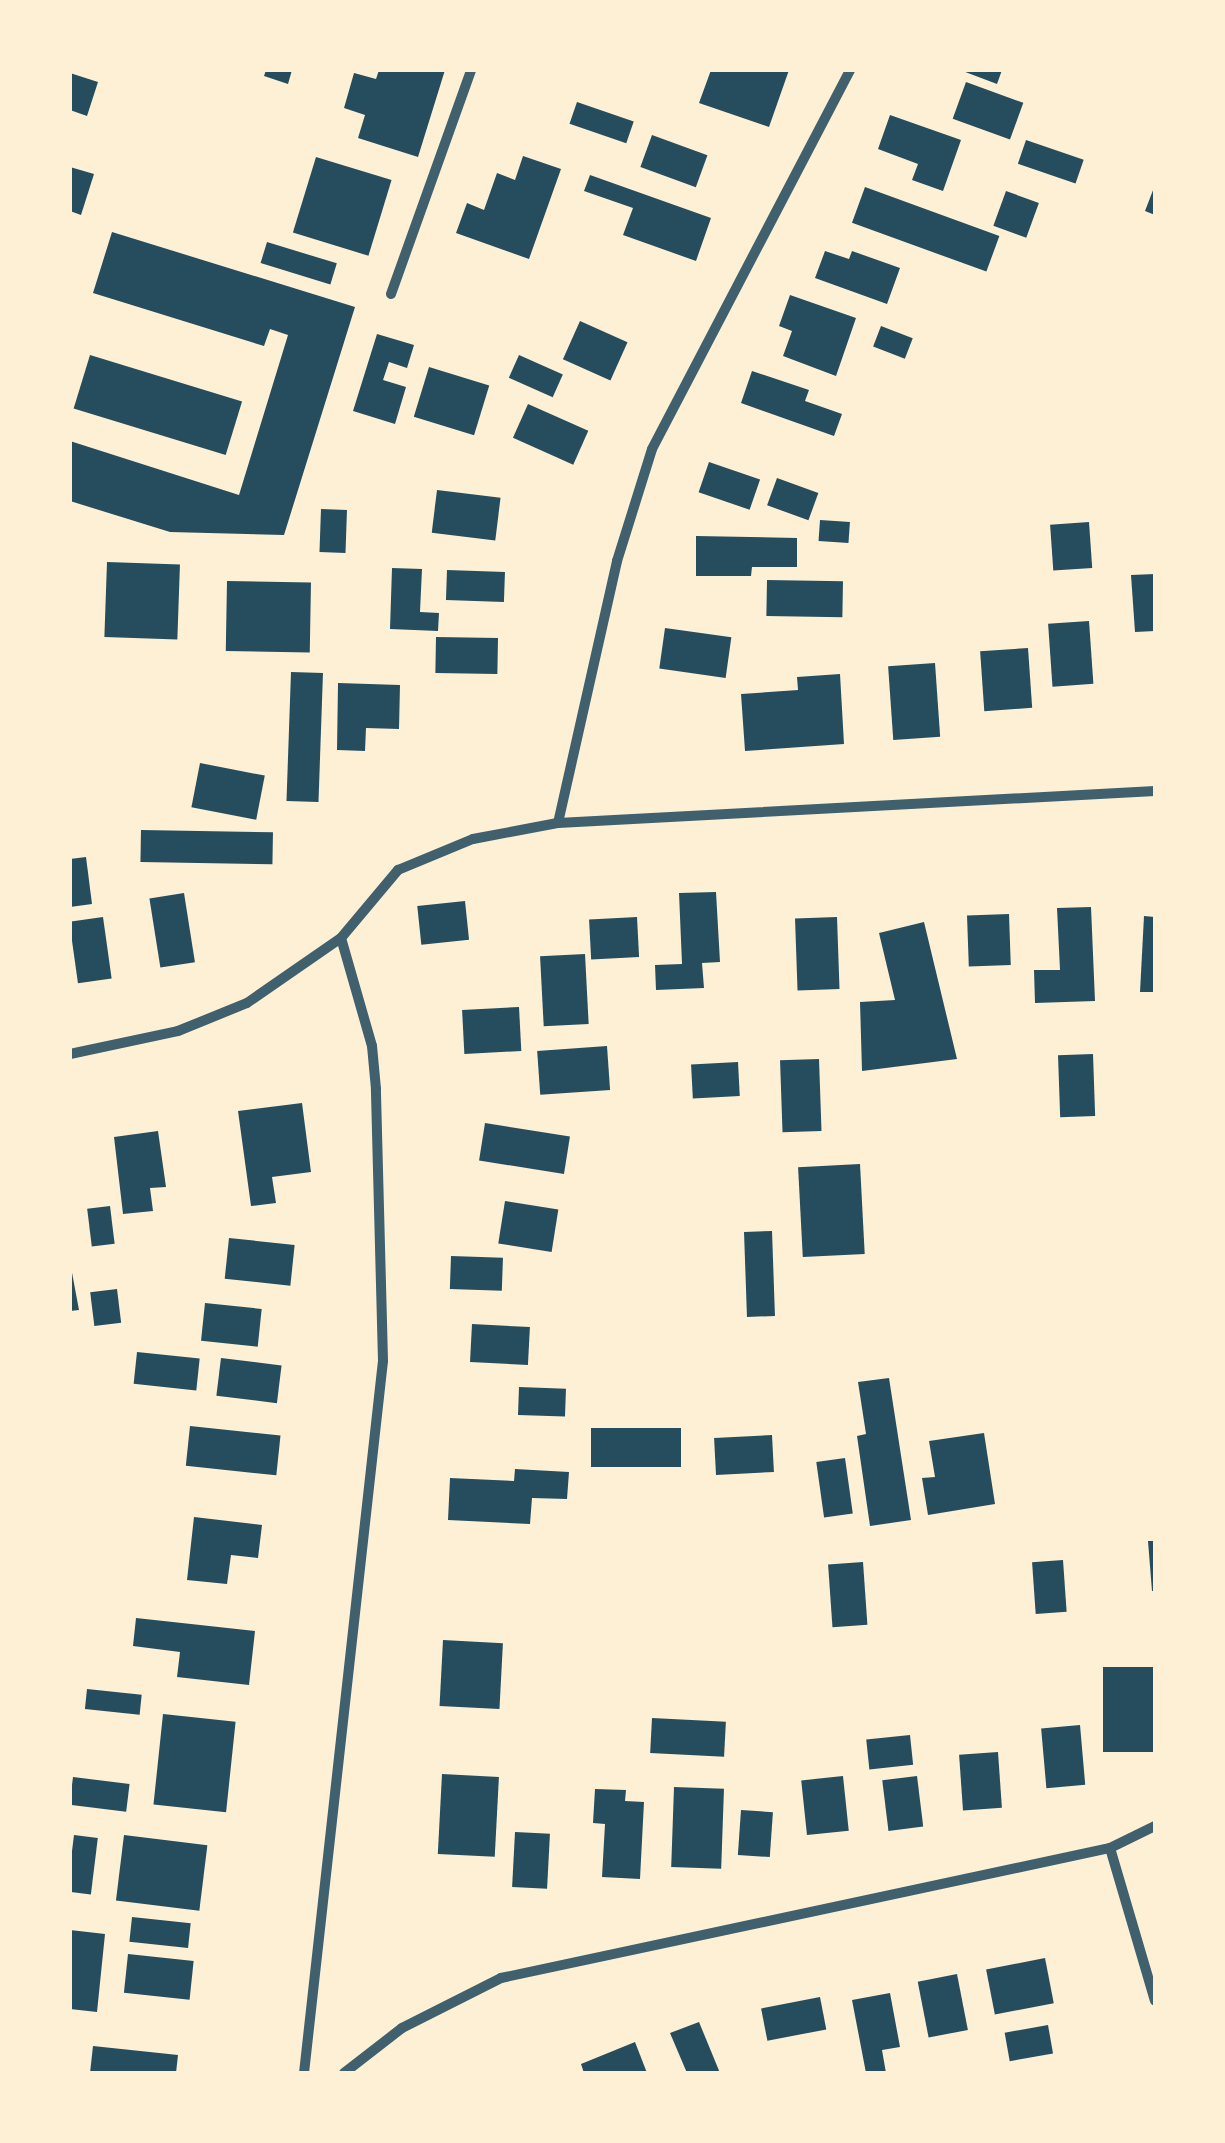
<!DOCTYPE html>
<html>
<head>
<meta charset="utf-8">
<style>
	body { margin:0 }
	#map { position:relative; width:1225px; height:2143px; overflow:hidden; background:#fdf0d5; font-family:"Source Sans 3",sans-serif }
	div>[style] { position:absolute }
	.building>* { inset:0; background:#264d5e; transform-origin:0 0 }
	.minor>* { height:10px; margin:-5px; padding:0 5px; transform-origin:5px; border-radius:5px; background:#3f606c }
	span { translate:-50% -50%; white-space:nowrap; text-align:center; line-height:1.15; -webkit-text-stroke:8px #fdf0d5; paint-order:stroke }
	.frame { position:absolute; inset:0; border:72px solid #fdf0d5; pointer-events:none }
</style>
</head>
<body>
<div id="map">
	<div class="building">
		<div style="clip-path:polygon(266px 70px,292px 70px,288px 84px,264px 76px)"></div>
		<div style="clip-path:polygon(379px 70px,445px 70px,418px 157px,358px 138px,365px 115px,344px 108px,354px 73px,376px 79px)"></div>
		<div style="clip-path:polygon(711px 70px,789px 70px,769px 127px,699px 103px)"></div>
		<div style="clip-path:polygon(960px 70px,1002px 70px,997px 84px)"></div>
		<div style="clip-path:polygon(70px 73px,98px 82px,87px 116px,70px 110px)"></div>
		<div style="left:966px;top:82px;width:61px;height:39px;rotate:20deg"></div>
		<div style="left:577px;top:102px;width:60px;height:23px;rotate:19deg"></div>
		<div style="clip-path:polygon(890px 115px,961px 140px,943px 191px,912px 180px,918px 164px,878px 149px)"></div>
		<div style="left:652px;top:135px;width:59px;height:34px;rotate:20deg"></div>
		<div style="left:1026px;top:140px;width:61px;height:25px;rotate:19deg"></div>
		<div style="clip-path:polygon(523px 156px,561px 169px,529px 259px,456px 233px,467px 203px,484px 210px,497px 173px,515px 180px)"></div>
		<div style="left:316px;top:157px;width:79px;height:79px;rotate:17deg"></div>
		<div style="clip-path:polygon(70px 167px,94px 174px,81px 215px,70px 211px)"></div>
		<div style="clip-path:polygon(590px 175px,711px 218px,696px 261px,623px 235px,633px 208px,584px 191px)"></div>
		<div style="clip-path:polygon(1155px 185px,1155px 215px,1145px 211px)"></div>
		<div style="left:865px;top:187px;width:143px;height:38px;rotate:20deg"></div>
		<div style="left:1006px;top:191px;width:35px;height:37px;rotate:20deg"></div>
		<div style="clip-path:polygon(112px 232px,355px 307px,284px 535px,170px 532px,70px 501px,70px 441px,239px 495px,288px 335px,270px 329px,264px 346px,93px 293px)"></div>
		<div style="left:267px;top:242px;width:73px;height:22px;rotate:17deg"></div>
		<div style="clip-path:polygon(825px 251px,849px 259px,852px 251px,900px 268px,887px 304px,815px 278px)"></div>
		<div style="clip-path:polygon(790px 295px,856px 318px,836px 376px,783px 356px,792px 331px,779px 326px)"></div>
		<div style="left:580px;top:321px;width:52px;height:42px;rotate:24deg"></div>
		<div style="left:881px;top:326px;width:34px;height:22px;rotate:21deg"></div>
		<div style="clip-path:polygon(377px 334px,414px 345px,407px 368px,389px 362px,383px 380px,406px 387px,395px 424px,353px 411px)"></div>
		<div style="left:90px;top:355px;width:159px;height:56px;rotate:17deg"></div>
		<div style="left:519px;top:355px;width:48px;height:25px;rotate:24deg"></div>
		<div style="left:429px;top:367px;width:63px;height:52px;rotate:17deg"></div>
		<div style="clip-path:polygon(752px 371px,809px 390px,805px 401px,842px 414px,834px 436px,741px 403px)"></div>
		<div style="left:528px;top:404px;width:66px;height:37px;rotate:24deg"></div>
		<div style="left:709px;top:462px;width:54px;height:32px;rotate:19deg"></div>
		<div style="left:777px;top:478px;width:44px;height:29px;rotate:20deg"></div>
		<div style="left:437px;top:490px;width:64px;height:43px;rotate:7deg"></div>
		<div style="left:321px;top:509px;width:26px;height:43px;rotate:2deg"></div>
		<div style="left:820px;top:520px;width:30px;height:21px;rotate:4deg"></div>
		<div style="left:1089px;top:522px;width:46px;height:39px;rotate:86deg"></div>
		<div style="clip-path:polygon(696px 536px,797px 538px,797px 567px,752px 567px,751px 576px,696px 576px)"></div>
		<div style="left:107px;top:562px;width:73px;height:75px;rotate:2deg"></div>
		<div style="clip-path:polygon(392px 568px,422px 569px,420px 612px,439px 613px,438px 631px,390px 629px)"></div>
		<div style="left:447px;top:570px;width:58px;height:30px;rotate:2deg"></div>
		<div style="clip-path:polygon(1155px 574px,1155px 631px,1135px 632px,1131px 575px)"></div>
		<div style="left:767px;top:580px;width:76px;height:36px;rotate:1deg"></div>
		<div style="left:227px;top:581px;width:84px;height:70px;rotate:1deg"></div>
		<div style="left:1089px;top:621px;width:63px;height:41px;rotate:86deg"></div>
		<div style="left:665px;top:628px;width:67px;height:41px;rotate:8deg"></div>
		<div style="left:436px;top:637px;width:62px;height:36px;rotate:1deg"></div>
		<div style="left:1028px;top:648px;width:60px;height:48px;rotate:86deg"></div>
		<div style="left:935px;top:663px;width:74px;height:47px;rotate:86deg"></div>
		<div style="left:291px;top:672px;width:32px;height:129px;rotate:2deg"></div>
		<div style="clip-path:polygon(840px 674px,844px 744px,745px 751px,741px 694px,798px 690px,797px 677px)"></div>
		<div style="clip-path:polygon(338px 683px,400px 685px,399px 729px,366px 728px,365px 751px,337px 750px)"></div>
		<div style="left:200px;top:763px;width:66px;height:45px;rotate:11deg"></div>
		<div style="left:141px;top:830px;width:132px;height:32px;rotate:1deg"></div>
		<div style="clip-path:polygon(86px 857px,92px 904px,70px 907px,70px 859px)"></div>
		<div style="clip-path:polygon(716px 892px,720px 962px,702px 963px,704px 988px,656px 990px,655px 965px,682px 964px,679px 893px)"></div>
		<div style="left:184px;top:893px;width:70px;height:35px;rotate:81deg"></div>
		<div style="left:465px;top:901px;width:39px;height:48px;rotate:84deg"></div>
		<div style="clip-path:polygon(1091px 907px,1095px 1001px,1035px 1003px,1034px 970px,1060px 970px,1057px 908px)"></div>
		<div style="left:1009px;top:914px;width:51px;height:42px;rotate:88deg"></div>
		<div style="clip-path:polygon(1144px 916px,1155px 917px,1155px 992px,1140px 992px)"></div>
		<div style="left:103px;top:917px;width:62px;height:34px;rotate:82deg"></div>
		<div style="left:637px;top:917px;width:40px;height:48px;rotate:87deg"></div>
		<div style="left:837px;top:917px;width:72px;height:42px;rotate:88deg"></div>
		<div style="clip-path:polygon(924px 922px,957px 1059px,862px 1071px,860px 1002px,895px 1000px,879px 933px)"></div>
		<div style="left:585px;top:954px;width:70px;height:45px;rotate:87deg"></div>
		<div style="left:519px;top:1007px;width:44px;height:57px;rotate:87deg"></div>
		<div style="left:607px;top:1046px;width:44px;height:70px;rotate:86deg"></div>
		<div style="left:1093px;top:1054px;width:62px;height:35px;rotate:88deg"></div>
		<div style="left:819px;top:1059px;width:72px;height:39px;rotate:88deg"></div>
		<div style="left:738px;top:1062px;width:34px;height:47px;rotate:87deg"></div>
		<div style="clip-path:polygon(302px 1103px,311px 1172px,272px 1177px,276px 1203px,251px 1206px,238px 1111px)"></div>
		<div style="left:485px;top:1123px;width:86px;height:38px;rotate:9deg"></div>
		<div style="clip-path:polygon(158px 1131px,166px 1187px,150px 1188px,153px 1211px,123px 1214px,114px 1137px)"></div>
		<div style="left:860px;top:1164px;width:90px;height:62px;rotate:87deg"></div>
		<div style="left:505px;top:1201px;width:54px;height:43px;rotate:9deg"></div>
		<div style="left:110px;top:1206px;width:38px;height:23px;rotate:83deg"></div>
		<div style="left:772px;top:1231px;width:85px;height:28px;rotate:88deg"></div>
		<div style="left:229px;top:1238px;width:66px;height:41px;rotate:6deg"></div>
		<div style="left:451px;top:1256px;width:52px;height:33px;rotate:2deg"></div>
		<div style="clip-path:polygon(70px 1262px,79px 1310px,70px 1311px)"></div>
		<div style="left:117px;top:1289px;width:34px;height:27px;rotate:83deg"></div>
		<div style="left:205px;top:1303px;width:57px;height:38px;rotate:6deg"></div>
		<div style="left:472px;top:1324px;width:58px;height:38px;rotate:3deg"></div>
		<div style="left:137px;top:1352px;width:63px;height:32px;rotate:6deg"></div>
		<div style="left:221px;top:1358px;width:61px;height:38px;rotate:7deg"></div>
		<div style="clip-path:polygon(889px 1378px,911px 1520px,870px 1526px,857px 1436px,866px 1434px,858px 1382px)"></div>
		<div style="left:519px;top:1387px;width:47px;height:28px;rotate:2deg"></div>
		<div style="left:190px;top:1426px;width:91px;height:40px;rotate:6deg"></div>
		<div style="left:591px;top:1428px;width:90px;height:39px"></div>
		<div style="clip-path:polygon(984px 1433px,995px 1504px,928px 1515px,922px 1478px,935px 1477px,929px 1441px)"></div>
		<div style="left:772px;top:1435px;width:37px;height:58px;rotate:87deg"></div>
		<div style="left:845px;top:1458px;width:56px;height:29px;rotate:82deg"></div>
		<div style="clip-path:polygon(515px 1469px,569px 1472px,567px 1499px,532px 1498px,530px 1524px,448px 1520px,450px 1478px,514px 1481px)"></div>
		<div style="clip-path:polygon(194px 1517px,262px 1525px,258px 1558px,231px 1555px,227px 1584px,187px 1580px)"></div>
		<div style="clip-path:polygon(1148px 1541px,1155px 1541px,1155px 1591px,1152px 1591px)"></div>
		<div style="left:1063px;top:1560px;width:52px;height:31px;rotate:86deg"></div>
		<div style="left:863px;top:1562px;width:63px;height:35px;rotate:86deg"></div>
		<div style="clip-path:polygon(136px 1618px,255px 1631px,249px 1685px,177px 1677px,180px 1652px,133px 1646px)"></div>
		<div style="left:443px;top:1640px;width:60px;height:66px;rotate:3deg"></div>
		<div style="left:1155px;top:1667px;width:85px;height:52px;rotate:90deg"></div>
		<div style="left:87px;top:1689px;width:55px;height:20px;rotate:6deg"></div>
		<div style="left:163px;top:1714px;width:73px;height:91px;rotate:6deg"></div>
		<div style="left:652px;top:1718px;width:74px;height:35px;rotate:3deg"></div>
		<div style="left:1080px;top:1725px;width:60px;height:39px;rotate:85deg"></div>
		<div style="left:910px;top:1735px;width:30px;height:44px;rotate:84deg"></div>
		<div style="left:998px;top:1752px;width:56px;height:39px;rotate:86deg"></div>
		<div style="left:442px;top:1774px;width:57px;height:80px;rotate:3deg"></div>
		<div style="left:843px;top:1776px;width:55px;height:42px;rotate:84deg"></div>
		<div style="left:917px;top:1776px;width:51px;height:35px;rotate:83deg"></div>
		<div style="left:73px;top:1777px;width:57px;height:28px;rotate:7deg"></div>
		<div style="left:674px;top:1787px;width:50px;height:80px;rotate:2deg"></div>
		<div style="clip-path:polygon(595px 1789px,626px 1790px,625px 1801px,644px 1802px,640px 1879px,602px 1877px,605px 1824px,593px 1823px)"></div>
		<div style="left:741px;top:1810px;width:32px;height:45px;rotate:4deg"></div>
		<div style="left:515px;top:1832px;width:35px;height:55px;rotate:3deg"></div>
		<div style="left:74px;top:1835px;width:24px;height:57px;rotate:7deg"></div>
		<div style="left:124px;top:1835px;width:84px;height:66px;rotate:7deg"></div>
		<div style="left:132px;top:1917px;width:59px;height:25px;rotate:6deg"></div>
		<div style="clip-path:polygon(70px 1930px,105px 1934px,97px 2012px,70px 2009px)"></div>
		<div style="left:128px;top:1954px;width:66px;height:39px;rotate:6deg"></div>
		<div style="left:1045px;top:1958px;width:46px;height:60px;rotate:79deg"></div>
		<div style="left:957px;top:1974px;width:57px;height:40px;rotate:79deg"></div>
		<div style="clip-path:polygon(890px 1993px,900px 2047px,882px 2050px,886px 2073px,866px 2073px,852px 2000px)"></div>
		<div style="left:820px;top:1997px;width:33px;height:60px;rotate:79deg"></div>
		<div style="clip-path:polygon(699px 2022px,720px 2073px,687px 2073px,670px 2033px)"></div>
		<div style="left:1048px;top:2025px;width:29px;height:44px;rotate:80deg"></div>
		<div style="clip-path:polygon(635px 2042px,647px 2073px,584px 2073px,581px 2064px)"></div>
		<div style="clip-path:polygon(93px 2046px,178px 2055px,176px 2073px,90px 2073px)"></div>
	</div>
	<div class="minor">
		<div style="left:391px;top:294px;width:238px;rotate:-70.3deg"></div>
		<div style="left:558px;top:823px;width:269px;rotate:-77.3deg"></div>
		<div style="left:617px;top:561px;width:117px;rotate:-72.6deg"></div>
		<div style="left:652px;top:449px;width:428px;rotate:-62.4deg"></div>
		<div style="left:70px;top:1054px;width:110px;rotate:-12deg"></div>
		<div style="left:178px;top:1031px;width:74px;rotate:-22.1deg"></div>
		<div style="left:247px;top:1003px;width:114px;rotate:-34.7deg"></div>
		<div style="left:341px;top:938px;width:89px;rotate:-50deg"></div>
		<div style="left:398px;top:870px;width:81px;rotate:-22.5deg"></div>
		<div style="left:473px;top:839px;width:86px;rotate:-10.7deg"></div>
		<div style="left:558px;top:823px;width:598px;rotate:-3.07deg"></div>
		<div style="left:1110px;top:1848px;width:159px;rotate:73.6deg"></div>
		<div style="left:304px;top:2073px;width:716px;rotate:-83.67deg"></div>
		<div style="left:383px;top:1361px;width:272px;rotate:-91.5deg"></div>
		<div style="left:376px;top:1089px;width:43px;rotate:-95.3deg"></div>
		<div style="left:372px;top:1046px;width:112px;rotate:-106deg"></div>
		<div style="left:344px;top:2073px;width:73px;rotate:-37.8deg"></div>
		<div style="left:402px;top:2028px;width:111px;rotate:-26.8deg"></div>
		<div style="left:501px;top:1978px;width:623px;rotate:-12.05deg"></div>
		<div style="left:1110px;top:1848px;width:50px;rotate:-26.1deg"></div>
	</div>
	<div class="frame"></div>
</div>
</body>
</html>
